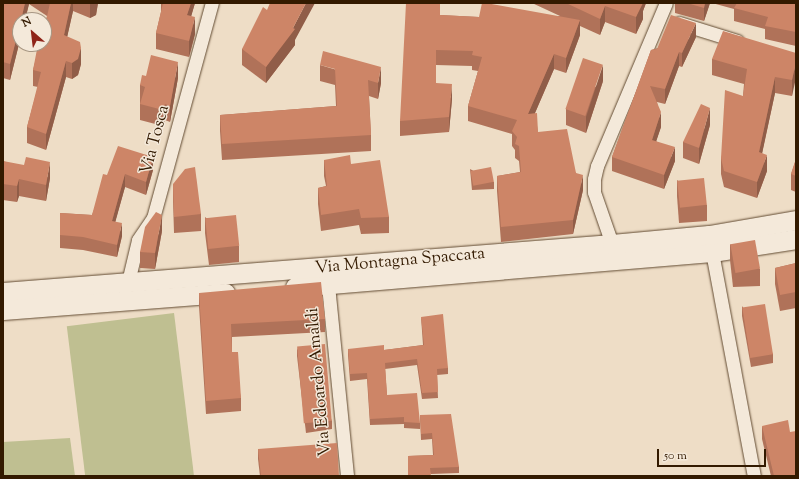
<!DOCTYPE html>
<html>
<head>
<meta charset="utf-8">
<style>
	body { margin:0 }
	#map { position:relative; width:799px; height:479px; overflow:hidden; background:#eeddc6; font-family:"Sorts Mill Goudy",serif }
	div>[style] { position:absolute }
	.green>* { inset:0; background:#bfbf91; transform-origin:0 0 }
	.roads { filter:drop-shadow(0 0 1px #624b32) drop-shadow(0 0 1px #624b32) }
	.minor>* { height:13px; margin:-6.5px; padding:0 6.5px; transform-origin:6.5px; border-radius:6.5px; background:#f4e9da }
	.secondary>* { height:19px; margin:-9.5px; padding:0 9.5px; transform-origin:9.5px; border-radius:9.5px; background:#f4e9da }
	.wall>* { inset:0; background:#b07259 }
	.shaded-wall>* { inset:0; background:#905d48 }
	.building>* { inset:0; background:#cd8567; transform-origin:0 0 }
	span { translate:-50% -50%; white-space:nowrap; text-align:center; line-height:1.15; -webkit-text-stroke:3px #f4e9da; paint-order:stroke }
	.street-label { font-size:17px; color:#331a00 }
	.frame { position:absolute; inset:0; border:4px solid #331a00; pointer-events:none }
	.north { position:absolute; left:12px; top:12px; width:40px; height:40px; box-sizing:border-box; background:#f4e9da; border:1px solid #a79683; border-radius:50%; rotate:332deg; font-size:11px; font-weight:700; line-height:16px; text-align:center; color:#331a00 }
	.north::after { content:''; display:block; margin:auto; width:14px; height:18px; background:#8f2418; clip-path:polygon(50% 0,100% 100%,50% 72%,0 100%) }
	.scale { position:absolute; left:657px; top:449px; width:109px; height:18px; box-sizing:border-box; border:2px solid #331a00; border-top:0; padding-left:5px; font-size:12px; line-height:14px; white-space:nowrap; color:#331a00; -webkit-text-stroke:3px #f4e9da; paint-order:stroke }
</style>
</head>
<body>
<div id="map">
	<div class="green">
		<div style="left:174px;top:313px;width:164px;height:108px;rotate:83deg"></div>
		<div style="clip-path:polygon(70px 438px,75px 476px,3px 476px,3px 442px)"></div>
	</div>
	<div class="roads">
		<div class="minor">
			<div style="left:679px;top:23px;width:61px;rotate:17.2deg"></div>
			<div style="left:612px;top:244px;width:55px;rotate:-109.1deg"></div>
			<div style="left:594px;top:192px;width:13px;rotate:-90deg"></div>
			<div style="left:594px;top:179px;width:13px;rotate:-77deg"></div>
			<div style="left:597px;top:166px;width:177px;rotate:-67.1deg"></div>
			<div style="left:712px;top:252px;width:228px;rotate:79.4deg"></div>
			<div style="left:128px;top:282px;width:43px;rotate:-76.6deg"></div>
			<div style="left:138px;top:240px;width:27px;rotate:-56deg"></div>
			<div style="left:153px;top:218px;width:223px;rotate:-74.7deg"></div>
			<div style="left:328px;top:285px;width:192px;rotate:84.3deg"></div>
		</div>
		<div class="secondary">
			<div style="left:295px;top:287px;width:418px;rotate:-4.8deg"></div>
			<div style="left:712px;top:252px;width:85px;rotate:-8.8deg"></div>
			<div style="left:3px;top:292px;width:611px;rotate:-4.51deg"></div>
			<div style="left:612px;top:244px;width:97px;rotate:-5.3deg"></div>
			<div style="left:709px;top:235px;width:88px;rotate:-9.8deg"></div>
			<div style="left:3px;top:310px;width:223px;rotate:-4.4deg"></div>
		</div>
	</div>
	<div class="wall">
		<div style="clip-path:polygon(3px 3px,98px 3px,96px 15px,90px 18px,73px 11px,67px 37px,81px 64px,78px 75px,72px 79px,66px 77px,46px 150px,27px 143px,27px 127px,38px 87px,33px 86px,33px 70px,47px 16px,29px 4px,10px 80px,3px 78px)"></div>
		<div style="clip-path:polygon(161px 3px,195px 3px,191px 16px,195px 34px,189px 57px,156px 49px,156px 33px,161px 12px)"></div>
		<div style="clip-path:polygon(532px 3px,646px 3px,643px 11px,643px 19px,636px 34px,605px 22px,600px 35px,580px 26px,580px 35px,566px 73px,554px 69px,535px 113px,538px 132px,576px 173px,583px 190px,573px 234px,501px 242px,497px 191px,497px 176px,520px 172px,519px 161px,515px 158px,515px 150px,512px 146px,512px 134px,468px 121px,468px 106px,478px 71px,472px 70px,472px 66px,436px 65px,436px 83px,452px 99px,449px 132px,400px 136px,400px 121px,440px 15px,479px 17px,560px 16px)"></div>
		<div style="clip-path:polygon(675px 3px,710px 3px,704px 21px,675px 13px)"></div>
		<div style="clip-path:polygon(712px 3px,796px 3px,796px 46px,765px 39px,765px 29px,734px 21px,734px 9px)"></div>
		<div style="clip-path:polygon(696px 37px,682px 67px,679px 66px,665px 104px,657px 102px,661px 127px,656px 141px,675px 161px,664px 189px,612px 171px,612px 157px,651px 50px)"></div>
		<div style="clip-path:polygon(295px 40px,295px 45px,266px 83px,242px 65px,242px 49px)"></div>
		<div style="clip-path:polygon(796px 53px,792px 96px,775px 93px,762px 153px,767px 171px,757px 198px,724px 187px,721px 174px,721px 158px,743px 96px,744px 84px,712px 75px,712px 59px)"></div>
		<div style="clip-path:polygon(320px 65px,381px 83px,378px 99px,369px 96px,371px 135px,371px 151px,222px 160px,220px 131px,220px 115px,336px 106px,335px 85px,320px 81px)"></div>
		<div style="clip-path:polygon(146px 76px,178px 78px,170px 122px,165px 120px,163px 126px,140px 120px,140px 85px)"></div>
		<div style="clip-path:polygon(603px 81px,586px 133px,566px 125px,566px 109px)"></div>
		<div style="clip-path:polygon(710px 125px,699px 164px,683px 158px,683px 142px)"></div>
		<div style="clip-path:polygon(796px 159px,796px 192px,791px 190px,791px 174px)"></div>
		<div style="clip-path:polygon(324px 160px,351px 164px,389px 217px,389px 233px,361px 234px,359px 225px,321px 231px,318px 204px,318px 188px,326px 186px,324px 176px)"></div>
		<div style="clip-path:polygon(3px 161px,50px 178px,46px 201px,19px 196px,17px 202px,3px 200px)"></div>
		<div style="clip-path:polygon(470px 169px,494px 182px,494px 189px,472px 190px)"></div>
		<div style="clip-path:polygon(153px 170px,146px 195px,125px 187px,115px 222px,122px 236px,117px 257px,83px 250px,60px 248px,60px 213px,92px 215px,107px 175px)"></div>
		<div style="clip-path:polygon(677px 180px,707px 205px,707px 221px,679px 223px,677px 196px)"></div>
		<div style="clip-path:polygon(173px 184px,201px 214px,201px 231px,174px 233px,173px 200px)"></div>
		<div style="clip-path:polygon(205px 217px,239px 246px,239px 262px,209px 265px,205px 233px)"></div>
		<div style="clip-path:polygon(162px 231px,155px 269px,140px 268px,140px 252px)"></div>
		<div style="clip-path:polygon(730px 244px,760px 269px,760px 286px,733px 287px,730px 260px)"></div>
		<div style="clip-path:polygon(796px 263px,796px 308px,780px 311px,775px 284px,775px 268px)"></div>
		<div style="clip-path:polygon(199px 293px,325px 319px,325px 332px,232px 337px,232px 352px,241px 398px,241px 411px,206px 414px,199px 306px)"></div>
		<div style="clip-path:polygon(742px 306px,773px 354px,773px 363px,751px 367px,742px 316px)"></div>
		<div style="clip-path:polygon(421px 317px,448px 368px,448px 374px,437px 375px,438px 398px,422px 399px,417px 365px,385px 369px,387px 395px,420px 423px,420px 429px,404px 428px,404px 424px,370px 425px,367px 379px,350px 381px,348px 355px,348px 349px,384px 350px,423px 345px)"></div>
		<div style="clip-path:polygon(297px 348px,332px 421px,332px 429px,306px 433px,297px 356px)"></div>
		<div style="clip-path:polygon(420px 415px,459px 467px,459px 473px,431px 474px,408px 456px,433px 455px,432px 439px,421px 440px)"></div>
		<div style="clip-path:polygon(762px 426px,796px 476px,771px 476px,762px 439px)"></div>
		<div style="clip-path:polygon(258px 449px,339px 476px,260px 476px,258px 459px)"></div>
	</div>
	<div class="shaded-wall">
		<div style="clip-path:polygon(25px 3px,29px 3px,29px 4px,25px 20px,21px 20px)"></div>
		<div style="clip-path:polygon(71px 3px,73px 3px,73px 11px,64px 51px,64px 35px)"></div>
		<div style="clip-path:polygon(90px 3px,98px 3px,96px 15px,90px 18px)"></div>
		<div style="clip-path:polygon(191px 3px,195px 3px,187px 31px,187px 15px)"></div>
		<div style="clip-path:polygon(306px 3px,315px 3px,295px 40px,295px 45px,266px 83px,266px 67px,293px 28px)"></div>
		<div style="clip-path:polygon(641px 3px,646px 3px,643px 11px,643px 19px,636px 34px,636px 17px)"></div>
		<div style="clip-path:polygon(705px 3px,710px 3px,704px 21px,704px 8px)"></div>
		<div style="clip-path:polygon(605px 6px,605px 22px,600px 35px,600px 19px)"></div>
		<div style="clip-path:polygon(195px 17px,195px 34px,189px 57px,189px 41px)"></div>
		<div style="clip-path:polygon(580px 20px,580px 35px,566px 73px,566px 58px)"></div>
		<div style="clip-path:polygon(696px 23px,696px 37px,682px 67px,682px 53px)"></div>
		<div style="clip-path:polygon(20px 24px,20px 40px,10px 80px,10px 64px)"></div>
		<div style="clip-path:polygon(81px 48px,81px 64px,78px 75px,72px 79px,72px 63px)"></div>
		<div style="clip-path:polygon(679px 52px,679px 66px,665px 104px,665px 89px)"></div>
		<div style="clip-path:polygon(554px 54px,554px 69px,528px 129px,528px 114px)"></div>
		<div style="clip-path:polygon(66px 61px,66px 77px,46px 150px,46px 134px)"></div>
		<div style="clip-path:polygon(178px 62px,178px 78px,170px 122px,170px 106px)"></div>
		<div style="clip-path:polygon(796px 62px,796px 78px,792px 96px,792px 80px)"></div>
		<div style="clip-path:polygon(603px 65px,603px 81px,586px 133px,586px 117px)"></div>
		<div style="clip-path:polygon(381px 67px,381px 83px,378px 99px,378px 83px)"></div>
		<div style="clip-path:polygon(775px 77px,775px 93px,759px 168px,759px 152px)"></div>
		<div style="clip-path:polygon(452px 84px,452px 99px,449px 132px,449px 117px)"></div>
		<div style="clip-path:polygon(165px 104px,165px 120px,163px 126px,163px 110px)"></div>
		<div style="clip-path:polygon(710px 108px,710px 125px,699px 164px,699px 148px)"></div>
		<div style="clip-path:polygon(661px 112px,661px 127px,652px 154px,652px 140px)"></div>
		<div style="clip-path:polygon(675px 147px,675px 161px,664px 189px,664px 175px)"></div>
		<div style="clip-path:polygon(767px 155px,767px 171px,757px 198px,757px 182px)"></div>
		<div style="clip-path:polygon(153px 157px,153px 170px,146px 195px,146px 182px)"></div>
		<div style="clip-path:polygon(50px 162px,50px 178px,46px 201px,46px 185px)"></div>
		<div style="clip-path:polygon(125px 174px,125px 187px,112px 234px,112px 221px)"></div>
		<div style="clip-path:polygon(583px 175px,583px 190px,573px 234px,573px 220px)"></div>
		<div style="clip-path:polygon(19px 179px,19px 196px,17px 202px,17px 186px)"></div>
		<div style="clip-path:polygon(162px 215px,162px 231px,155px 269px,155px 253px)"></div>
		<div style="clip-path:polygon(122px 223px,122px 236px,117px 257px,117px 245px)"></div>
	</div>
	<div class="building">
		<div style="clip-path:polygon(3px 3px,25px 3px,21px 20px,20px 20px,20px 24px,10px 64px,3px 62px)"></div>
		<div style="clip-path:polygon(50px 3px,71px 3px,64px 35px,80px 42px,81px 48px,78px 59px,72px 63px,66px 61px,46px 134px,27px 127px,41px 72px,33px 70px,38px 44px,44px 44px,44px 21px,46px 21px)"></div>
		<div style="clip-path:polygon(163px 3px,191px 3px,187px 15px,195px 17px,189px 41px,156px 33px)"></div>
		<div style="clip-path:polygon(270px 3px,306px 3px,293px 28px,295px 29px,266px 67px,242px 49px,263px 7px,267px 10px)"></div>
		<div style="clip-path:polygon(406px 3px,440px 3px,440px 15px,479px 17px,482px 3px,486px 3px,580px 20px,566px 58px,554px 54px,528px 114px,537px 113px,538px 132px,567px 129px,576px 173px,583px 175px,573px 220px,501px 227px,497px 176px,521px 172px,519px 146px,515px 144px,517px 137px,512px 131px,517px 120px,468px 106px,482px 57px,472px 55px,473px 51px,436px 50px,436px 83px,452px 84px,449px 117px,400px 121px)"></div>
		<div style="clip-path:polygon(566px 3px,643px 3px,636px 17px,605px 6px,600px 19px)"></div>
		<div style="clip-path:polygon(687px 3px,705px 3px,704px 8px)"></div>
		<div style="clip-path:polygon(737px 3px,796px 3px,796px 32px,765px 26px,768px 17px,734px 8px)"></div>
		<div style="clip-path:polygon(671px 15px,696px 23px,682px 53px,679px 52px,665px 89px,650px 86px,661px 112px,652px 140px,675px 147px,664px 175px,612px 157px,651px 50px,657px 49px)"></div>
		<div style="clip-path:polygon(723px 31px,796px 53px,796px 62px,792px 80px,775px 77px,759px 152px,767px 155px,757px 182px,724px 171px,721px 158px,725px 90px,743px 96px,747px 69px,712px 59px)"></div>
		<div style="clip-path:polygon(323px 51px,381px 67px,378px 83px,368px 80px,371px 135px,222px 144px,220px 115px,337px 106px,335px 69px,320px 65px)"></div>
		<div style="clip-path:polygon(151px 55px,178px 62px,170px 106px,165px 104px,163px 110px,140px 104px,145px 87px,140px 85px,142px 75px,146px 76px)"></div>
		<div style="left:583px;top:58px;width:21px;height:54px;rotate:19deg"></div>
		<div style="clip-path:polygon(701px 104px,710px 108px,699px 148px,683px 142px)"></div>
		<div style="clip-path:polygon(118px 146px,153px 157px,146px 182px,125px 174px,112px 221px,122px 223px,117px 245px,83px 237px,60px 235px,60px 213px,92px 215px,103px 174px,107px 175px)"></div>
		<div style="clip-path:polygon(350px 155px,351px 164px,380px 160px,389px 217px,361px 218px,359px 209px,321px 215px,318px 188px,327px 186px,324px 160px)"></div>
		<div style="clip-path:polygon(26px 157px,50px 162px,46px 185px,19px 179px,17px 186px,3px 184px,3px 161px,24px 165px)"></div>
		<div style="clip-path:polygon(796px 159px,796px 176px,791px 174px)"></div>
		<div style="clip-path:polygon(195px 167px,201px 214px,174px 217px,173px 184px,185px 169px)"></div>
		<div style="left:491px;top:167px;width:15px;height:21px;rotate:79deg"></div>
		<div style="left:704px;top:178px;width:27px;height:27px;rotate:84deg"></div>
		<div style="clip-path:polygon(156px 212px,162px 215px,155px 253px,140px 252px,145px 227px)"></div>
		<div style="left:236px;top:215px;width:31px;height:31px;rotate:84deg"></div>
		<div style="left:755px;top:240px;width:29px;height:25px;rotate:80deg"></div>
		<div style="clip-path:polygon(796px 263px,796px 292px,780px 295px,775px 268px)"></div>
		<div style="clip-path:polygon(321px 282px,325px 319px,231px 324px,232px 352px,238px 352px,241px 398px,206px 401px,199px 293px)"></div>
		<div style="left:765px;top:304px;width:51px;height:23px;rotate:81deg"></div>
		<div style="clip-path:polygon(443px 314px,448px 368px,437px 369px,438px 392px,422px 393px,417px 359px,385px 363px,387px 395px,417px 393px,420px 423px,404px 422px,404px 417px,370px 419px,367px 373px,350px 374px,348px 349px,384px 345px,384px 350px,424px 345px,421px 317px)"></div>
		<div style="left:325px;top:344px;width:77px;height:28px;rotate:85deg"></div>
		<div style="clip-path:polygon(451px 414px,459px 467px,430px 468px,431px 476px,408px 476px,408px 456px,434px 455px,432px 433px,421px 434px,420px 415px)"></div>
		<div style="clip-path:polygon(788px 420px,790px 432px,796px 431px,796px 476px,774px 476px,762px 426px)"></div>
		<div style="clip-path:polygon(337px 443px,339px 476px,261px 476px,258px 449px)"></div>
	</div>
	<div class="street-label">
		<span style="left:156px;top:140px;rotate:-75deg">Via Tosca</span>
		<span style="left:400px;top:262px;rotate:-5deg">Via Montagna Spaccata</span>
		<span style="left:320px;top:382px;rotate:-95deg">Via Edoardo Amaldi</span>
	</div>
	<div class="frame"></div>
	<div class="north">N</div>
	<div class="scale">50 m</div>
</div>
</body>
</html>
